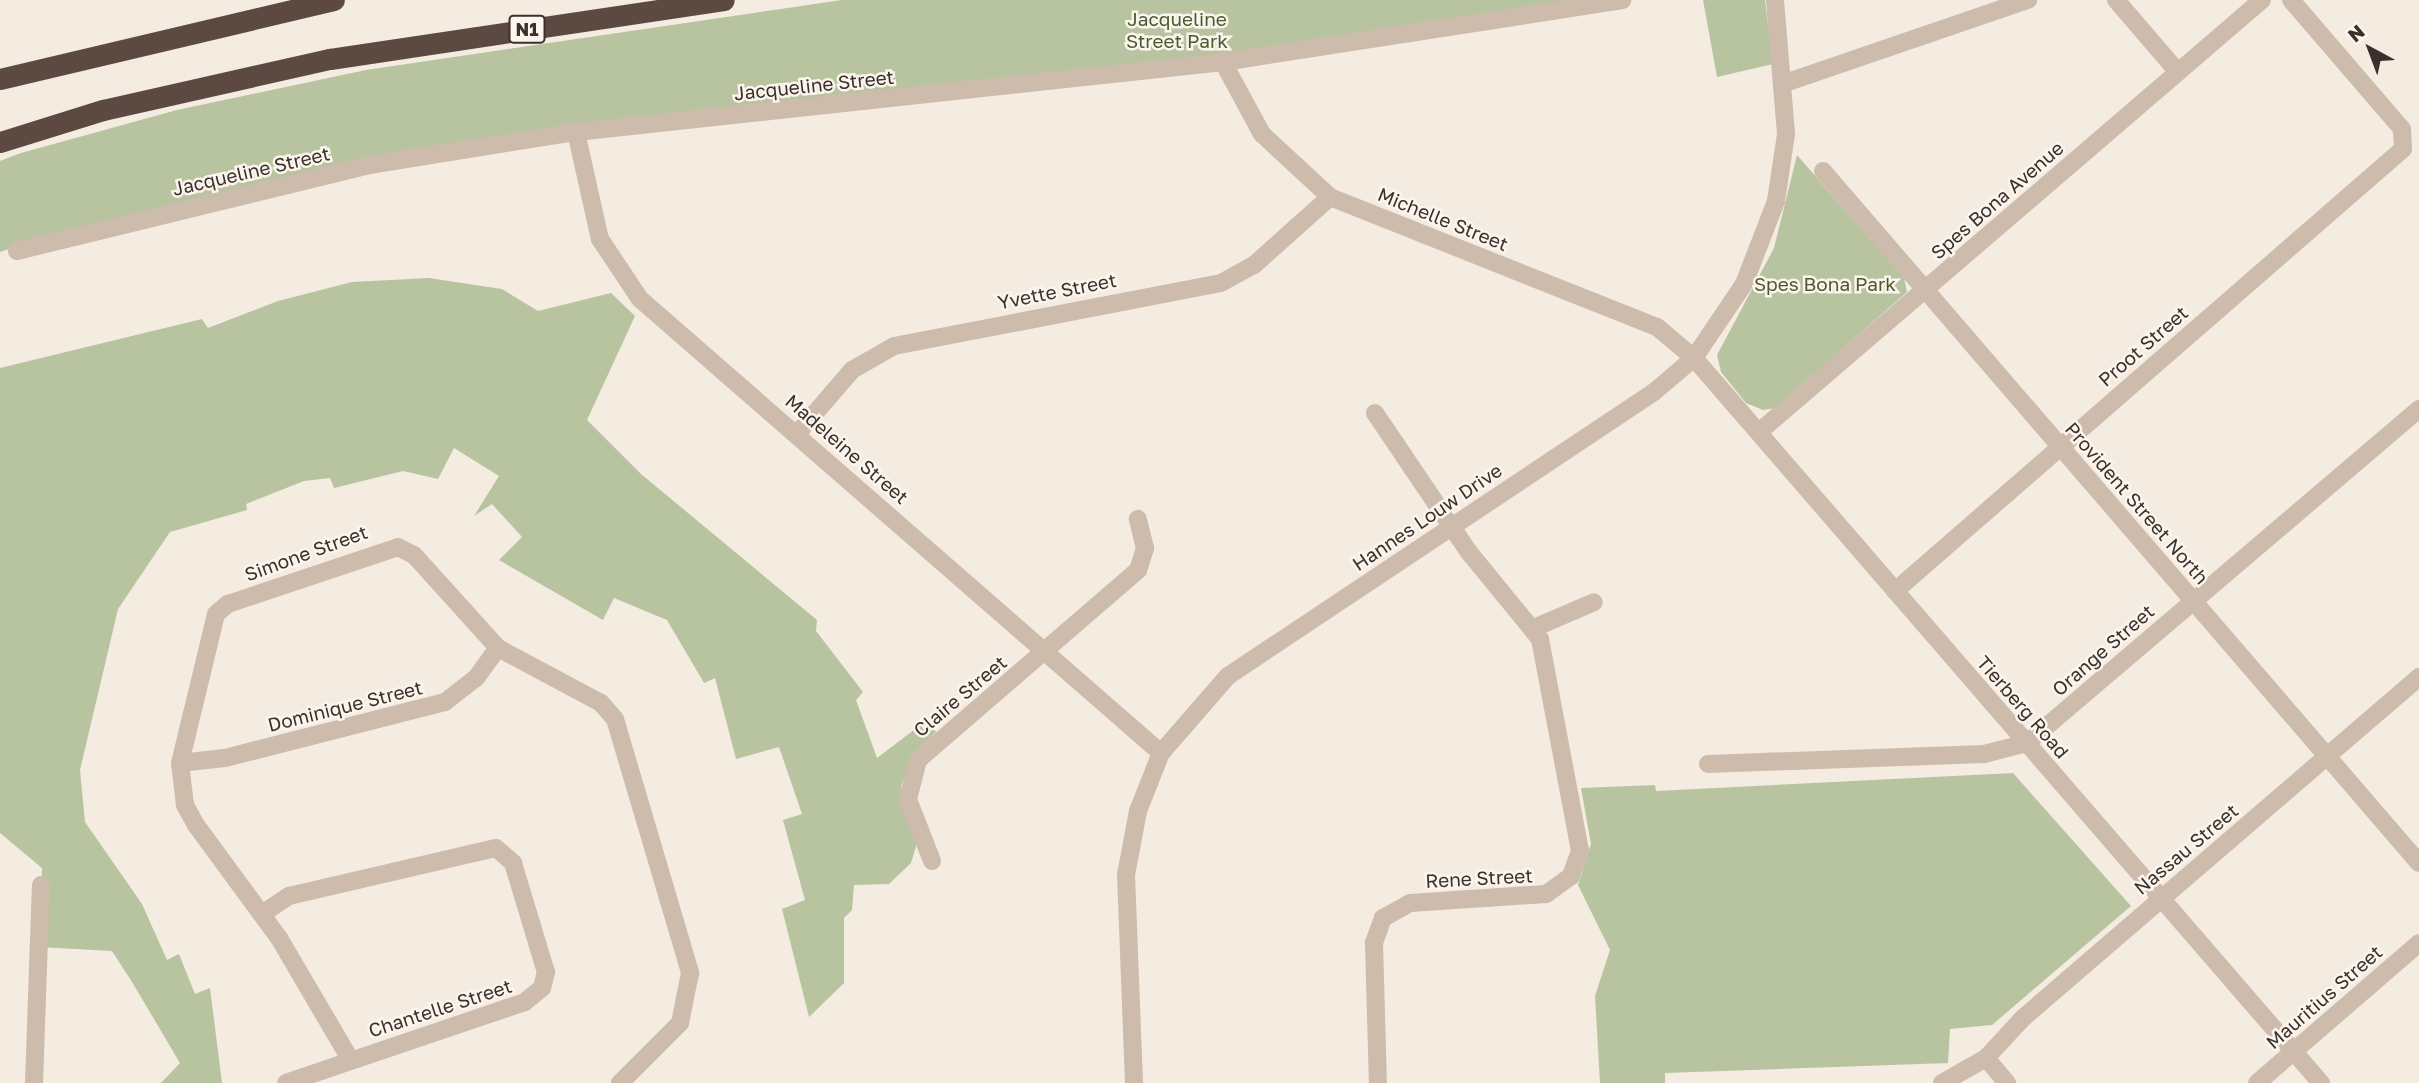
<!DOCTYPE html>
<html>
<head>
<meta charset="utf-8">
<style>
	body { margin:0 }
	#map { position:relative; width:2419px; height:1083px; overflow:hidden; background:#f4ebe1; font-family:"Golos Text",sans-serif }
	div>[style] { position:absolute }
	.green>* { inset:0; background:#b8c4a0 }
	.minor>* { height:18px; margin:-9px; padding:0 9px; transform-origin:9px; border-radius:9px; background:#cdbbac }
	.tertiary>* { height:18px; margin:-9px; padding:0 9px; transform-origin:9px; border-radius:9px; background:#cdbbac }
	.motorway>* { height:21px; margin:-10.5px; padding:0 10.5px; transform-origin:10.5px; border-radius:10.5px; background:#5c4a42 }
	span { translate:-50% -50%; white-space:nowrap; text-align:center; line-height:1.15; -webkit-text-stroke:5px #fbf5ee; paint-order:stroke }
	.shield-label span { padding:2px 5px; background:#fbf5ee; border:2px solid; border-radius:5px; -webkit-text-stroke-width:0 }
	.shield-label { font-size:18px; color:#3b302b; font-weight:700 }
	.park-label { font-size:19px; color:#4a5a2e }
	.street-label { font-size:19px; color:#3b302b }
	.north { position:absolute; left:2335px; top:14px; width:70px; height:70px; -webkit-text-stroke:5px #fbf5ee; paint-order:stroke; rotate:319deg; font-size:19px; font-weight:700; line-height:28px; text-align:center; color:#3b302b }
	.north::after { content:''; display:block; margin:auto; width:24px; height:32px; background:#3b302b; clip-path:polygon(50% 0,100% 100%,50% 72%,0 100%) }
</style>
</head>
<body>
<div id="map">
	<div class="green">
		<div style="clip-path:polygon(842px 0,1579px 0,1215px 55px,590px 122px,48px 236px,0 252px,0 161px,21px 153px,177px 110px,366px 70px)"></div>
		<div style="clip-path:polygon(1703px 0,1765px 0,1773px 64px,1717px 77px)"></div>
		<div style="clip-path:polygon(1797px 155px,1904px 278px,1907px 292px,1775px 408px,1763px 410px,1746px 403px,1721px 372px,1717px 355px,1774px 248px)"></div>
		<div style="clip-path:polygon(429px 278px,502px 289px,538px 311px,611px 293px,635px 316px,587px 420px,641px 474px,817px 620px,816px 631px,863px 692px,856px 700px,877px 758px,927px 720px,936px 732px,912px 755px,901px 787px,917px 843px,911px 863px,889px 884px,854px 885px,852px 910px,844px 918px,844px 983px,809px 1017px,782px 909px,805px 900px,783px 820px,802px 814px,779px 747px,736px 759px,715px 678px,704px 683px,667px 620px,614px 598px,603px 620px,499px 560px,522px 537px,492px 504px,474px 516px,499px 476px,454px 448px,438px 479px,403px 471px,334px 488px,330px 478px,304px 481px,246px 504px,247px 510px,170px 532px,118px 609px,80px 770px,85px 822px,142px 904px,167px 960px,179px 954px,195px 994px,210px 988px,222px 1083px,161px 1083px,180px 1063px,132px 982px,112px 951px,39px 947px,42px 868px,0 833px,0 368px,202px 319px,208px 328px,278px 301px,352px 282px)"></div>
		<div style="clip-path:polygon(2013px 773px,2131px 906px,1992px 1025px,1950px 1029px,1948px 1063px,1665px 1073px,1665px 1083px,1600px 1083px,1595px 996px,1610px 950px,1578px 885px,1591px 844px,1581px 788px,1655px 785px,1656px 791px)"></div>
	</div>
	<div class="minor">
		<div style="left:2116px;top:0;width:95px;rotate:49.3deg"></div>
		<div style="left:1223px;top:62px;width:82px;rotate:61.6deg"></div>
		<div style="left:1262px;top:134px;width:93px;rotate:42.8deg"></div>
		<div style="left:1330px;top:197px;width:352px;rotate:21.7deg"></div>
		<div style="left:1657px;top:327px;width:48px;rotate:40deg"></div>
		<div style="left:1785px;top:83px;width:257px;rotate:-18.9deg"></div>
		<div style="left:576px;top:132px;width:110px;rotate:77.4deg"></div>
		<div style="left:600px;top:239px;width:72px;rotate:56.3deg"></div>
		<div style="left:640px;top:299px;width:691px;rotate:41.07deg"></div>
		<div style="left:1823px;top:171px;width:913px;rotate:49.26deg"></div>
		<div style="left:17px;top:251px;width:362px;rotate:-13.7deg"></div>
		<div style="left:369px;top:165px;width:210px;rotate:-9.1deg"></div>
		<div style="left:576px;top:132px;width:651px;rotate:-6.17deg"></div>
		<div style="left:1223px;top:62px;width:404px;rotate:-8.8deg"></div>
		<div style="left:1375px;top:413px;width:166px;rotate:56deg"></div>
		<div style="left:1468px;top:551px;width:114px;rotate:50.7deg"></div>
		<div style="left:1540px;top:639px;width:216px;rotate:79.3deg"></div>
		<div style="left:1580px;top:851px;width:27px;rotate:110deg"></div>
		<div style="left:1571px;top:876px;width:31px;rotate:144deg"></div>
		<div style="left:1546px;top:894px;width:136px;rotate:176.2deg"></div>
		<div style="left:1410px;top:903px;width:31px;rotate:151deg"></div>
		<div style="left:1383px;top:918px;width:27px;rotate:110deg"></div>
		<div style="left:1374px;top:943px;width:140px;rotate:88.4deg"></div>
		<div style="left:1759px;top:432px;width:663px;rotate:-40.66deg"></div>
		<div style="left:797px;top:434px;width:84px;rotate:-49.3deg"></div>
		<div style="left:852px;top:370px;width:48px;rotate:-29.7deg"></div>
		<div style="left:894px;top:346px;width:333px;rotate:-10.9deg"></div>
		<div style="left:1221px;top:283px;width:38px;rotate:-29deg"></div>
		<div style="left:1254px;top:265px;width:102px;rotate:-41.8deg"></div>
		<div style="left:1895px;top:591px;width:673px;rotate:-41.03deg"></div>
		<div style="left:2403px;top:149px;width:20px;rotate:-93deg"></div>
		<div style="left:2402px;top:129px;width:170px;rotate:-130.7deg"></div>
		<div style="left:1534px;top:628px;width:65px;rotate:-23.4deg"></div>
		<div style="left:180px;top:763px;width:45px;rotate:-6.3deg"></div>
		<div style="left:225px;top:758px;width:227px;rotate:-14.3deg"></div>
		<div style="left:445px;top:702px;width:39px;rotate:-38deg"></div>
		<div style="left:476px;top:678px;width:37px;rotate:-54deg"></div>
		<div style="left:1708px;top:764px;width:276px;rotate:-2.1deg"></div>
		<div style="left:1984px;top:754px;width:44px;rotate:-14.3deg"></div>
		<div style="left:2027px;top:743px;width:515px;rotate:-40.43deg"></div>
		<div style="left:932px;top:861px;width:66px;rotate:-111.2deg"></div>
		<div style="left:908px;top:799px;width:40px;rotate:-75.6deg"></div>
		<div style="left:918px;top:760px;width:291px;rotate:-40.8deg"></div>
		<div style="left:1138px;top:570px;width:23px;rotate:-72deg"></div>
		<div style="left:1145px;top:548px;width:30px;rotate:-104deg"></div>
		<div style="left:262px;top:914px;width:32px;rotate:-34deg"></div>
		<div style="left:289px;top:896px;width:212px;rotate:-13.1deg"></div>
		<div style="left:496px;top:848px;width:23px;rotate:41deg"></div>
		<div style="left:513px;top:863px;width:114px;rotate:73.2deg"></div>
		<div style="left:546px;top:972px;width:16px;rotate:104deg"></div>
		<div style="left:542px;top:988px;width:22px;rotate:141deg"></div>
		<div style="left:525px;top:1002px;width:252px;rotate:161.3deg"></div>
		<div style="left:1986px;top:1058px;width:33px;rotate:50deg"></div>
		<div style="left:350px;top:1059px;width:140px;rotate:-120.4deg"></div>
		<div style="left:279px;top:938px;width:140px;rotate:-126.3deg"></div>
		<div style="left:196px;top:825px;width:23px;rotate:-119deg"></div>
		<div style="left:185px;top:805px;width:42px;rotate:-96.8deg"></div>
		<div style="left:180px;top:763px;width:153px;rotate:-76.4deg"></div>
		<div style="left:216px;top:614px;width:16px;rotate:-40deg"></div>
		<div style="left:228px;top:604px;width:179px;rotate:-18.5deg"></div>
		<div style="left:398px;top:547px;width:18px;rotate:27deg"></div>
		<div style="left:414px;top:555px;width:125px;rotate:47.9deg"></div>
		<div style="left:498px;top:648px;width:117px;rotate:28.1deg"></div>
		<div style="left:601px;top:703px;width:21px;rotate:49deg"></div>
		<div style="left:615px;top:719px;width:265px;rotate:73.5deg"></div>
		<div style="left:690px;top:973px;width:51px;rotate:101.3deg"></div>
		<div style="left:680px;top:1023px;width:85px;rotate:135deg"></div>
		<div style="left:34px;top:1083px;width:198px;rotate:-88deg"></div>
		<div style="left:1942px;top:1083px;width:51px;rotate:-29.6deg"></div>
		<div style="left:1986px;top:1058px;width:54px;rotate:-47.2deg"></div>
		<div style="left:2023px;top:1018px;width:523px;rotate:-40.73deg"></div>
		<div style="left:2257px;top:1083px;width:214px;rotate:-40.8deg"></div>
	</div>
	<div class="tertiary">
		<div style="left:1694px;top:358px;width:959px;rotate:49.15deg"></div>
		<div style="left:1134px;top:1083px;width:208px;rotate:-92.2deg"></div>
		<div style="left:1126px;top:875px;width:65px;rotate:-79.4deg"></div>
		<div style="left:1138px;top:811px;width:62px;rotate:-68.4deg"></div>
		<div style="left:1161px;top:753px;width:102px;rotate:-49deg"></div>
		<div style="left:1228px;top:676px;width:512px;rotate:-33.69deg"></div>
		<div style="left:1654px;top:392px;width:52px;rotate:-40.4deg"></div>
		<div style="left:1694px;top:358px;width:89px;rotate:-56deg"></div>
		<div style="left:1744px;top:284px;width:89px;rotate:-68.9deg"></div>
		<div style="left:1776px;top:201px;width:68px;rotate:-81.5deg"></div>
		<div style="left:1786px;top:134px;width:134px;rotate:-94.7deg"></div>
	</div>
	<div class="motorway">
		<div style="left:0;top:79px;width:343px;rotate:-13.3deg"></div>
		<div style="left:0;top:142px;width:108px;rotate:-17.3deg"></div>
		<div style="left:103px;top:110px;width:233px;rotate:-12.7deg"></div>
		<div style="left:330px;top:59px;width:398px;rotate:-8.5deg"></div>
	</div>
	<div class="shield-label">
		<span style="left:527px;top:29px">N1</span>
	</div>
	<div class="park-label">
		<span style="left:1177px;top:30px">Jacqueline<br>Street Park</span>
		<span style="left:1825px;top:284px">Spes Bona Park</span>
	</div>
	<div class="street-label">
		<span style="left:814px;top:85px;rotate:-6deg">Jacqueline Street</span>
		<span style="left:251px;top:171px;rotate:-13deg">Jacqueline Street</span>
		<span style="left:1997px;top:200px;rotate:-41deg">Spes Bona Avenue</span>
		<span style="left:1443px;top:219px;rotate:22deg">Michelle Street</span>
		<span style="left:1057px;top:291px;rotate:-11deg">Yvette Street</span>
		<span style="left:2143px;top:346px;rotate:-41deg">Proot Street</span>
		<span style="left:847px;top:449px;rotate:41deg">Madeleine Street</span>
		<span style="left:2137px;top:503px;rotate:49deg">Provident Street North</span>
		<span style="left:1427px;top:517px;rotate:-34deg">Hannes Louw Drive</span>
		<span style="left:306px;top:553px;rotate:-20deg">Simone Street</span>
		<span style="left:2103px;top:650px;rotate:-41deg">Orange Street</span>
		<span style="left:960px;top:696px;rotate:-40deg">Claire Street</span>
		<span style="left:345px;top:706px;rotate:-14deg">Dominique Street</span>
		<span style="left:2023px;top:707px;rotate:49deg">Tierberg Road</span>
		<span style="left:2186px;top:849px;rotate:-40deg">Nassau Street</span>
		<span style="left:1479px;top:878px;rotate:-3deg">Rene Street</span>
		<span style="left:2324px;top:997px;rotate:-41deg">Mauritius Street</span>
		<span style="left:440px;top:1008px;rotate:-18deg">Chantelle Street</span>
	</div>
	<div class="north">N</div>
</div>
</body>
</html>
